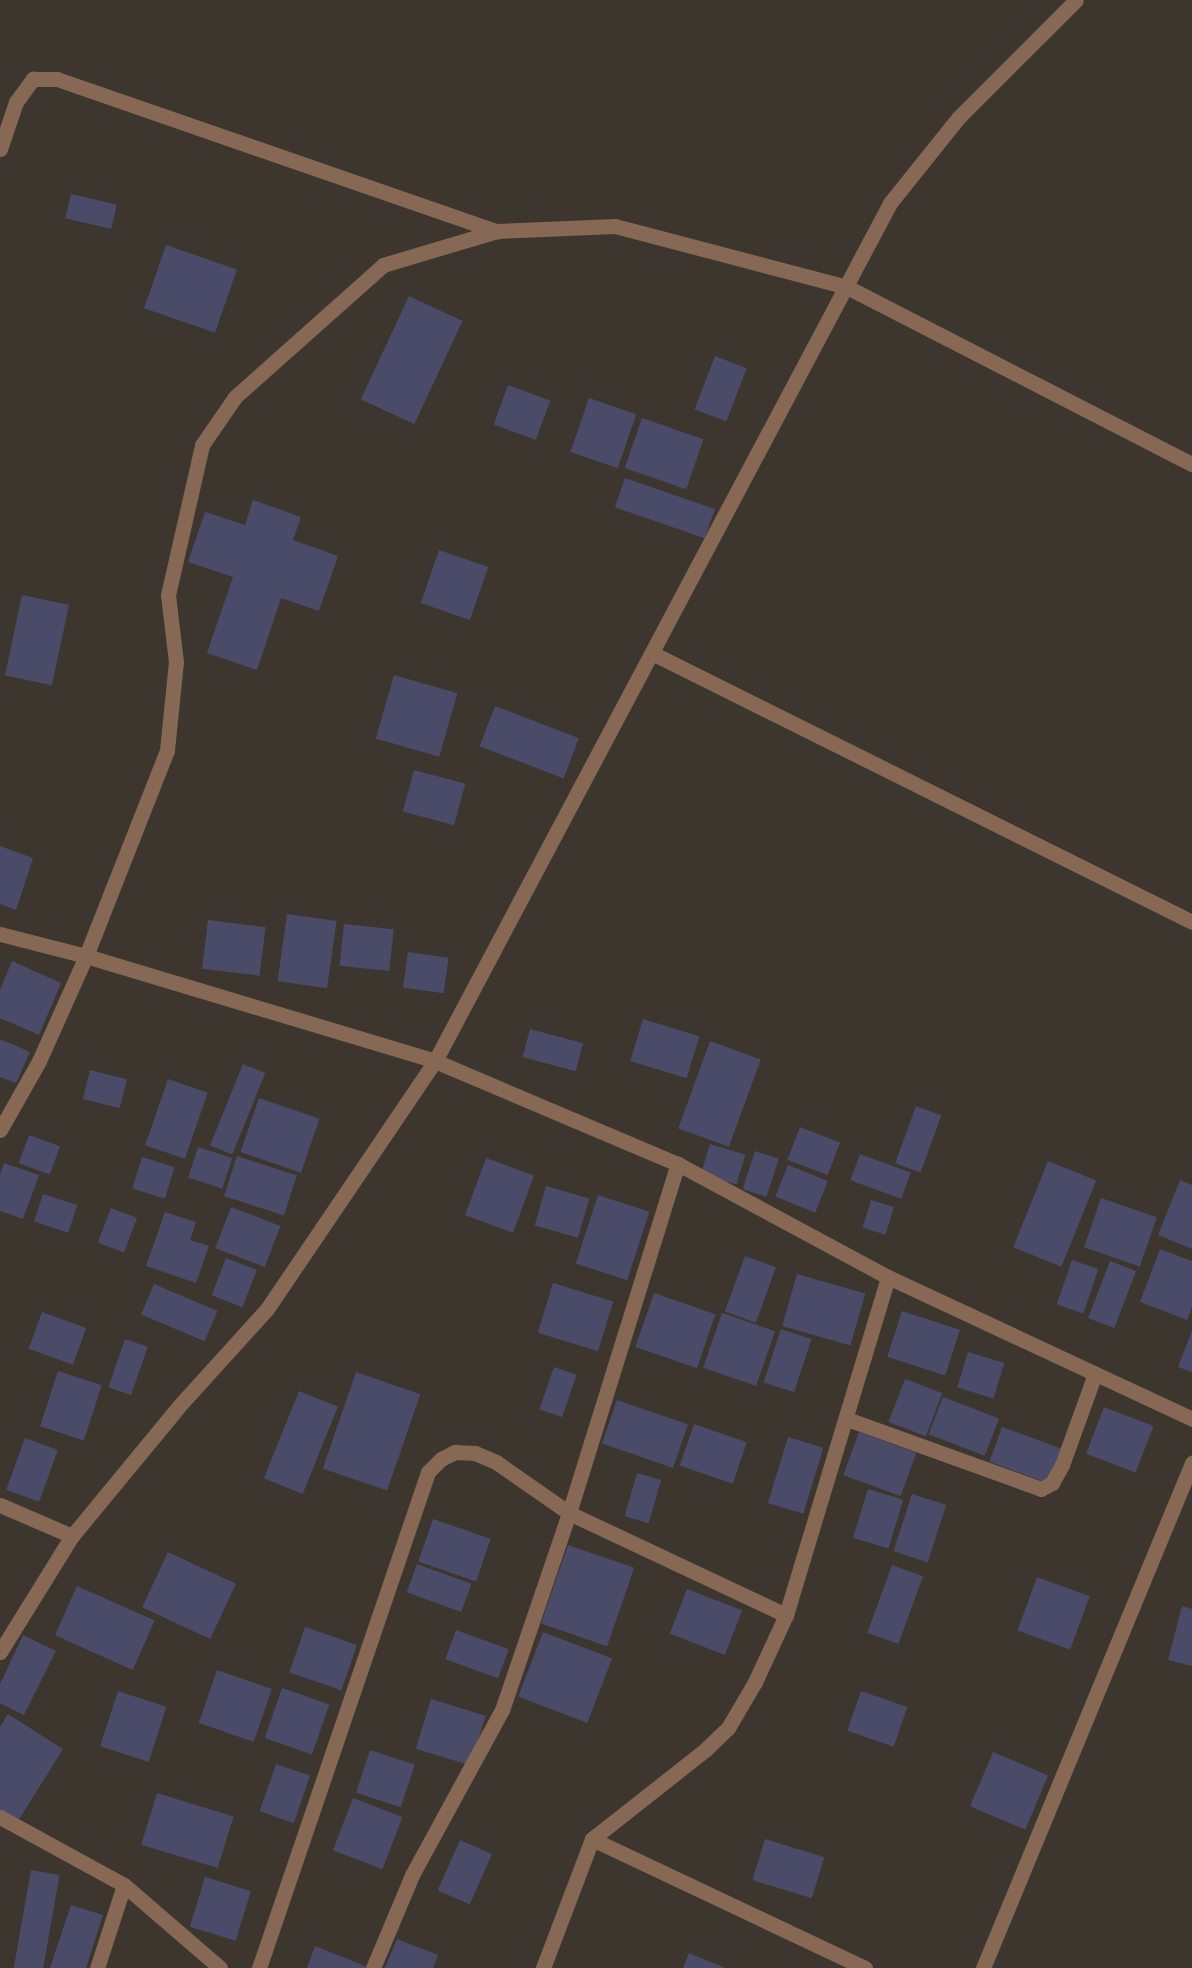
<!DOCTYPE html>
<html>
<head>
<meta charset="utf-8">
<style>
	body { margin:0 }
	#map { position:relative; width:1192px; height:1968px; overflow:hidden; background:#3d362e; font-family:"Playfair Display",serif }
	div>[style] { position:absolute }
	.building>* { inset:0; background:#4a4b69; transform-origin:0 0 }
	.street>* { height:15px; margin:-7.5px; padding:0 7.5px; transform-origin:7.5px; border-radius:7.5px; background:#876855 }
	span { translate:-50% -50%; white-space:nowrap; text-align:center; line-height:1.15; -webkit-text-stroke:4.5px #211e1a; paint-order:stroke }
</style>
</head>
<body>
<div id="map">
	<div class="building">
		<div style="left:71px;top:194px;width:47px;height:25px;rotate:13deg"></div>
		<div style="left:166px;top:245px;width:75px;height:67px;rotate:19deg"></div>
		<div style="left:409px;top:296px;width:59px;height:114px;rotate:25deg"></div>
		<div style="left:715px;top:356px;width:34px;height:57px;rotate:21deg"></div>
		<div style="left:508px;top:385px;width:45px;height:42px;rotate:20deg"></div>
		<div style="left:589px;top:398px;width:50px;height:57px;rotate:19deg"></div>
		<div style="left:642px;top:418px;width:65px;height:53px;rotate:19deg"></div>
		<div style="left:625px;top:478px;width:95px;height:31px;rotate:19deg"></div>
		<div style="clip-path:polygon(253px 500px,301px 517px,293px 540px,338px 556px,319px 611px,281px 598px,257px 670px,207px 653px,233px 577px,188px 562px,205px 512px,245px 525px)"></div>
		<div style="left:439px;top:550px;width:52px;height:56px;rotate:19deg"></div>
		<div style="left:22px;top:595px;width:48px;height:82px;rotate:12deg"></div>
		<div style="left:394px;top:675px;width:66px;height:66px;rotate:16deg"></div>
		<div style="left:495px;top:706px;width:90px;height:43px;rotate:21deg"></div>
		<div style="left:414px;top:770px;width:53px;height:43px;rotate:15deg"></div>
		<div style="clip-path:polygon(0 846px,33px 858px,16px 910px,0 904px)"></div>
		<div style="left:287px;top:914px;width:50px;height:68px;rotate:8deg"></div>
		<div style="left:208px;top:920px;width:58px;height:49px;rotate:7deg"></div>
		<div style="left:344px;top:924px;width:50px;height:42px;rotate:6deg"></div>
		<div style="left:408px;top:952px;width:41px;height:36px;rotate:8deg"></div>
		<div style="clip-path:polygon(12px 961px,61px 983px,39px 1035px,0 1018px,0 990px)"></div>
		<div style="left:643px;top:1019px;width:59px;height:44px;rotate:17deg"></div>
		<div style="left:530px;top:1029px;width:55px;height:29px;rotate:15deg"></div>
		<div style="clip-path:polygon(0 1039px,30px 1052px,16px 1083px,0 1077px)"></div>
		<div style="left:710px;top:1041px;width:54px;height:93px;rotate:20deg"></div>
		<div style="left:243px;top:1064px;width:24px;height:88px;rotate:22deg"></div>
		<div style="left:90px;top:1070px;width:38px;height:30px;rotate:14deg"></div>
		<div style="left:168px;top:1079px;width:42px;height:70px;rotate:19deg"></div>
		<div style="left:259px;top:1098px;width:64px;height:57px;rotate:19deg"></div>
		<div style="left:916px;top:1106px;width:27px;height:61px;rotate:20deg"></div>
		<div style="left:800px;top:1127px;width:43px;height:35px;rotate:21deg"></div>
		<div style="left:29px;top:1135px;width:33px;height:30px;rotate:20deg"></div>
		<div style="left:710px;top:1144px;width:37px;height:31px;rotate:17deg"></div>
		<div style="left:198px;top:1147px;width:36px;height:32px;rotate:18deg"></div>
		<div style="left:755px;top:1151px;width:25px;height:40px;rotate:18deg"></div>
		<div style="left:860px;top:1154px;width:54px;height:28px;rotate:20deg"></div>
		<div style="left:237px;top:1156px;width:63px;height:42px;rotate:18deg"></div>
		<div style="left:142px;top:1157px;width:34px;height:33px;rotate:17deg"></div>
		<div style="left:486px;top:1158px;width:51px;height:61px;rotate:20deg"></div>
		<div style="left:1048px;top:1161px;width:52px;height:93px;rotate:22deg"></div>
		<div style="clip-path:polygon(4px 1163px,39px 1175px,23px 1219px,0 1211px,0 1175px)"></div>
		<div style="left:788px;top:1165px;width:43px;height:34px;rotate:22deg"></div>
		<div style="clip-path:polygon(1180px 1180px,1192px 1185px,1192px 1249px,1158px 1235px)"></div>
		<div style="left:546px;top:1186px;width:45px;height:41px;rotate:16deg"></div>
		<div style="left:43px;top:1194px;width:36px;height:29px;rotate:18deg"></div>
		<div style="left:598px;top:1195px;width:54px;height:72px;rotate:18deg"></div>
		<div style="left:1101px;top:1198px;width:59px;height:52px;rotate:19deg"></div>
		<div style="left:871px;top:1200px;width:24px;height:29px;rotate:17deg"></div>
		<div style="left:231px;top:1207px;width:53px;height:44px;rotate:21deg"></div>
		<div style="left:111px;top:1208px;width:28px;height:37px;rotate:21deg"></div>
		<div style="clip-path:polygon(165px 1212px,196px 1222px,190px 1240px,209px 1246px,196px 1283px,146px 1266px)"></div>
		<div style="clip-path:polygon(1160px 1249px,1192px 1261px,1192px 1307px,1187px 1320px,1140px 1302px)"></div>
		<div style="left:745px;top:1256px;width:33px;height:59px;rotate:20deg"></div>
		<div style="left:226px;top:1258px;width:33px;height:40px;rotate:21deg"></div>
		<div style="left:1072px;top:1260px;width:28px;height:47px;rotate:19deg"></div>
		<div style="left:1110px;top:1261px;width:28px;height:61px;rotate:21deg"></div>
		<div style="left:797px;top:1274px;width:71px;height:54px;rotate:16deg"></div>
		<div style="left:553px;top:1283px;width:63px;height:52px;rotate:17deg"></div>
		<div style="left:154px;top:1284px;width:69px;height:33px;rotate:23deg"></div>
		<div style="left:654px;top:1293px;width:65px;height:57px;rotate:19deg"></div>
		<div style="left:902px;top:1311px;width:61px;height:48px;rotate:18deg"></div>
		<div style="left:42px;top:1312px;width:47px;height:39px;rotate:20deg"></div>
		<div style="left:722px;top:1313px;width:56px;height:58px;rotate:19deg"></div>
		<div style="left:781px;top:1329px;width:32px;height:56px;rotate:18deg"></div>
		<div style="clip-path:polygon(1192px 1331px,1192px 1372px,1178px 1367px)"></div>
		<div style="left:125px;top:1339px;width:24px;height:51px;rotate:19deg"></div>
		<div style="left:968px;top:1352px;width:38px;height:37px;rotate:17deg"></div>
		<div style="left:554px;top:1367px;width:24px;height:45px;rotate:19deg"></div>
		<div style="left:58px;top:1371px;width:46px;height:58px;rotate:18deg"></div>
		<div style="left:356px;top:1372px;width:68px;height:102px;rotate:19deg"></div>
		<div style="left:905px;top:1379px;width:40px;height:46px;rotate:21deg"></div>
		<div style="left:299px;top:1391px;width:42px;height:94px;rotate:22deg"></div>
		<div style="left:943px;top:1397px;width:60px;height:40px;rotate:21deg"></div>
		<div style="left:617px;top:1400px;width:75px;height:46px;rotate:19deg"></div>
		<div style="left:1104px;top:1407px;width:53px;height:50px;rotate:21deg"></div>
		<div style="left:694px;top:1424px;width:56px;height:44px;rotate:19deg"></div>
		<div style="left:1002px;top:1427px;width:63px;height:37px;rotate:20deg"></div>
		<div style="left:859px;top:1432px;width:61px;height:46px;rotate:20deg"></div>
		<div style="left:788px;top:1437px;width:37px;height:69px;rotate:17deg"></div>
		<div style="left:25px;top:1438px;width:35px;height:55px;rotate:20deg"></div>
		<div style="left:637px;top:1473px;width:25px;height:45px;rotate:16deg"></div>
		<div style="left:868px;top:1489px;width:37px;height:51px;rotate:17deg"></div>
		<div style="left:912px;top:1494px;width:36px;height:60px;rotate:18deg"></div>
		<div style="left:433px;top:1519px;width:61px;height:45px;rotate:19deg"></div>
		<div style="left:568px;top:1545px;width:70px;height:83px;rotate:19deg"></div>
		<div style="left:168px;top:1552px;width:75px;height:61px;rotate:25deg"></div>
		<div style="left:417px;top:1564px;width:58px;height:30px;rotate:20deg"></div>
		<div style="left:892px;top:1565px;width:33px;height:72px;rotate:20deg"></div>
		<div style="left:1037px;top:1577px;width:56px;height:57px;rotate:20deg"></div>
		<div style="left:77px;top:1586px;width:85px;height:54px;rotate:24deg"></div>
		<div style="left:687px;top:1589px;width:59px;height:48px;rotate:21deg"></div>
		<div style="clip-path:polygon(1182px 1606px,1192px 1609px,1192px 1666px,1168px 1660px)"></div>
		<div style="left:305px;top:1627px;width:55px;height:48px;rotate:19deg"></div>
		<div style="left:456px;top:1630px;width:56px;height:31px;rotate:20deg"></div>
		<div style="left:543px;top:1632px;width:74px;height:69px;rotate:21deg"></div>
		<div style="clip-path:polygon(23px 1635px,56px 1651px,24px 1715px,0 1703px,0 1684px)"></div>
		<div style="left:217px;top:1670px;width:58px;height:56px;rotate:19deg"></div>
		<div style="left:282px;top:1688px;width:50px;height:53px;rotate:19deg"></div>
		<div style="left:118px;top:1691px;width:51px;height:58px;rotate:18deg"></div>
		<div style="left:861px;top:1691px;width:49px;height:42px;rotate:19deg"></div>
		<div style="left:431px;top:1699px;width:57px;height:52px;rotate:17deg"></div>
		<div style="clip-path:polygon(8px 1714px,63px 1749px,18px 1821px,0 1810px,0 1727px)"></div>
		<div style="left:370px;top:1750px;width:47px;height:45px;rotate:18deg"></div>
		<div style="left:993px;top:1752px;width:60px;height:59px;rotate:23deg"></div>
		<div style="left:276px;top:1764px;width:36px;height:50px;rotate:19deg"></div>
		<div style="left:157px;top:1793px;width:80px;height:54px;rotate:17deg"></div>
		<div style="left:353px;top:1798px;width:53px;height:56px;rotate:21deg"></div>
		<div style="left:765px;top:1839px;width:62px;height:43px;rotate:17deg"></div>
		<div style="left:460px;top:1840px;width:35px;height:55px;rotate:24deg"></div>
		<div style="left:31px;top:1870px;width:29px;height:103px;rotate:10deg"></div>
		<div style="left:205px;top:1877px;width:48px;height:52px;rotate:17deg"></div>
		<div style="clip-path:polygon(71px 1905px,103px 1915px,86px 1968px,50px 1968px)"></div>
		<div style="clip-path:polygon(397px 1939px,438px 1955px,433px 1968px,385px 1968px)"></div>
		<div style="clip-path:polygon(315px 1946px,370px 1968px,307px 1968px)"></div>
		<div style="clip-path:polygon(689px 1953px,725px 1968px,683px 1968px)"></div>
	</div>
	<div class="street">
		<div style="left:0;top:149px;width:50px;rotate:-71.2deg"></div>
		<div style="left:16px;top:102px;width:29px;rotate:-54deg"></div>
		<div style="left:33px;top:79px;width:24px"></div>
		<div style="left:57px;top:79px;width:466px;rotate:19.1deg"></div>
		<div style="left:652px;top:653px;width:603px;rotate:26.48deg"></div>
		<div style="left:0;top:934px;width:89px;rotate:14.3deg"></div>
		<div style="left:86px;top:956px;width:364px;rotate:16.7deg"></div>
		<div style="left:435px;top:1061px;width:264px;rotate:23deg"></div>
		<div style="left:678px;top:1164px;width:238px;rotate:28.3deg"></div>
		<div style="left:888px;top:1277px;width:336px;rotate:25deg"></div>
		<div style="left:0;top:1130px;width:79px;rotate:-60.5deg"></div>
		<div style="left:39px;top:1061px;width:115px;rotate:-65.9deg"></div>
		<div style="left:86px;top:956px;width:221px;rotate:-68.5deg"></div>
		<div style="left:167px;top:750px;width:88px;rotate:-84.2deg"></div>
		<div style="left:176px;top:662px;width:67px;rotate:-96.8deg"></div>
		<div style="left:168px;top:595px;width:154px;rotate:-77.2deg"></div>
		<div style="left:202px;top:445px;width:58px;rotate:-55.5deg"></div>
		<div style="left:235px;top:397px;width:198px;rotate:-41.7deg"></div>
		<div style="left:383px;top:265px;width:119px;rotate:-16.6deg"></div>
		<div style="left:497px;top:231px;width:118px;rotate:-2.4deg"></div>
		<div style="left:615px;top:226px;width:240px;rotate:14.7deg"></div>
		<div style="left:847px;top:287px;width:388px;rotate:27.2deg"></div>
		<div style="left:847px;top:1419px;width:206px;rotate:19.8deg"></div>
		<div style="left:1041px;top:1489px;width:13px;rotate:-29deg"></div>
		<div style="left:1052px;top:1483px;width:21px;rotate:-61deg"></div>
		<div style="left:1062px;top:1465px;width:97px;rotate:-70.1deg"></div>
		<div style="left:0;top:1505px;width:78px;rotate:23.3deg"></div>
		<div style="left:0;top:1652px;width:137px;rotate:-58.2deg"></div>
		<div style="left:72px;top:1536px;width:168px;rotate:-50.5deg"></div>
		<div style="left:179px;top:1406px;width:131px;rotate:-47.8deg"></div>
		<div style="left:267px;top:1309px;width:300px;rotate:-55.9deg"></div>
		<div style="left:435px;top:1061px;width:971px;rotate:-62.06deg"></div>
		<div style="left:890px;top:203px;width:110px;rotate:-51.3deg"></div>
		<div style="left:959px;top:117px;width:165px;rotate:-45deg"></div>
		<div style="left:0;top:1817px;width:141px;rotate:28.7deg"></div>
		<div style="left:124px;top:1885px;width:127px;rotate:40.8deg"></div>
		<div style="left:592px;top:1839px;width:302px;rotate:25.3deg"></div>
		<div style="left:97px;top:1968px;width:87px;rotate:-72deg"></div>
		<div style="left:259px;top:1968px;width:524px;rotate:-71.18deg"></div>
		<div style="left:428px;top:1472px;width:18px;rotate:-45deg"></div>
		<div style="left:441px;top:1459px;width:16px;rotate:-27deg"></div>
		<div style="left:455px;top:1452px;width:20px;rotate:3deg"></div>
		<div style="left:475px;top:1453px;width:23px;rotate:23deg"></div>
		<div style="left:496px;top:1462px;width:89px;rotate:34.9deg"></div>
		<div style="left:569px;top:1513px;width:240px;rotate:25.2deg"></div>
		<div style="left:373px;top:1968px;width:101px;rotate:-67.2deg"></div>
		<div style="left:412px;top:1875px;width:188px;rotate:-61.4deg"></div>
		<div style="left:502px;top:1710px;width:208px;rotate:-71.2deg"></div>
		<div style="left:569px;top:1513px;width:366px;rotate:-72.7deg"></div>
		<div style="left:543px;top:1968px;width:138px;rotate:-69.2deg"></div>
		<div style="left:592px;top:1839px;width:144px;rotate:-38.2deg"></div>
		<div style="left:705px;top:1750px;width:32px;rotate:-44deg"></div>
		<div style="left:728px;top:1728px;width:53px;rotate:-59.6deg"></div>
		<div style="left:755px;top:1682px;width:74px;rotate:-65.2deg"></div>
		<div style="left:786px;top:1615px;width:353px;rotate:-73.2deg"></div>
		<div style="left:983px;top:1968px;width:547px;rotate:-67.52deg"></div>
	</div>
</div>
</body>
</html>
